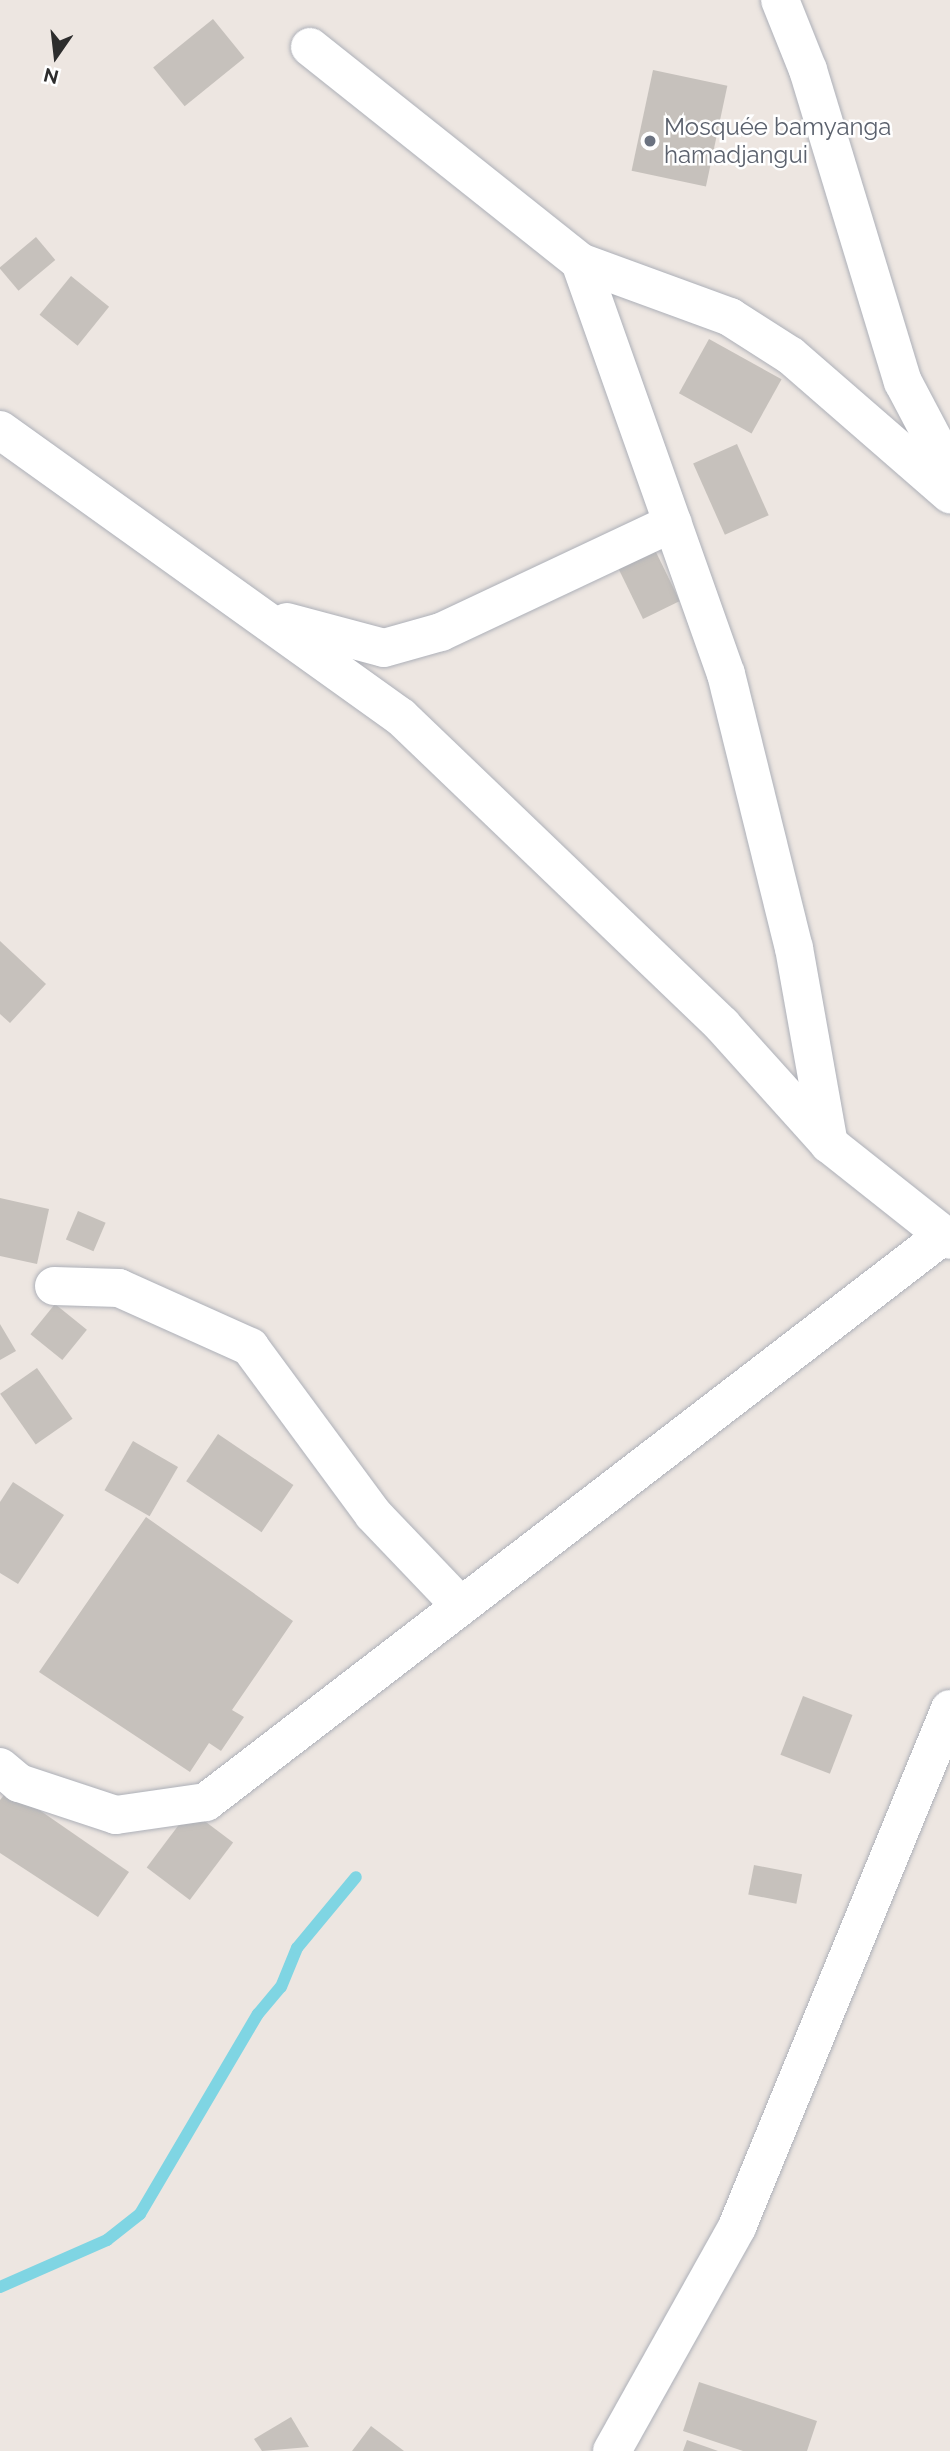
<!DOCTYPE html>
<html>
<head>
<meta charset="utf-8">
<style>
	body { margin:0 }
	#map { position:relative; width:950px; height:2451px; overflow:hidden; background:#ede6e1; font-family:Raleway,sans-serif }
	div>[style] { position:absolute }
	.stream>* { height:12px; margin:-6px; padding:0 6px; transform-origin:6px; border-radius:6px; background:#7fd5e3 }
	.building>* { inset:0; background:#c6c1bc; transform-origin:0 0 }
	.roads { filter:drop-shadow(0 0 2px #adb0b8) drop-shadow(0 0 2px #adb0b8) }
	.minor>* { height:38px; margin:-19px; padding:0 19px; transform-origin:19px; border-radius:19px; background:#fff }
	.dots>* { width:19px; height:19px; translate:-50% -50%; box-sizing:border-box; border:4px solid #fff; border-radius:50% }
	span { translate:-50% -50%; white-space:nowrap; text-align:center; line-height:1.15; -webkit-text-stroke:5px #fff; paint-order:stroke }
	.worship-label { font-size:24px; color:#5b616d }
	.left { translate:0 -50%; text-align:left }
	.north { position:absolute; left:21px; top:21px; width:70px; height:70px; -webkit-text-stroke:5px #fff; paint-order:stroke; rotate:194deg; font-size:19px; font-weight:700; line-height:28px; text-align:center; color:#2d2d2d }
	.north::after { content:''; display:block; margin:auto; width:24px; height:32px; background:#2d2d2d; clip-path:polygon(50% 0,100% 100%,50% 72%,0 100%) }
</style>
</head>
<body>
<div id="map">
	<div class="stream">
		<div style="left:0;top:2287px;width:117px;rotate:-23.7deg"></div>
		<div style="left:107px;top:2240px;width:42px;rotate:-38.2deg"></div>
		<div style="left:140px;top:2214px;width:232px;rotate:-59.5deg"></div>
		<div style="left:258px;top:2014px;width:35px;rotate:-50deg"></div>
		<div style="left:281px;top:1987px;width:42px;rotate:-67.7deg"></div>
		<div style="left:297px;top:1948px;width:92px;rotate:-50.3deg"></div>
	</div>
	<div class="building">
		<div style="left:213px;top:19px;width:50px;height:77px;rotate:51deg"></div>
		<div style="left:653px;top:70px;width:76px;height:103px;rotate:12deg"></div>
		<div style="left:36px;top:237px;width:30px;height:48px;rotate:50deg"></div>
		<div style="left:71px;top:276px;width:49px;height:50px;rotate:39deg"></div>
		<div style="left:709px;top:339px;width:83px;height:62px;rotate:29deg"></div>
		<div style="left:737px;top:444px;width:78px;height:48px;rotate:66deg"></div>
		<div style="left:654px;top:548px;width:59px;height:41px;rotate:64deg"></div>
		<div style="clip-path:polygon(0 941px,46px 984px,10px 1023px,0 1014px)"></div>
		<div style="clip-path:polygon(0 1198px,49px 1209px,37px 1264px,0 1256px)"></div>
		<div style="left:78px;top:1211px;width:30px;height:31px;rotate:23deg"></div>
		<div style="left:55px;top:1304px;width:41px;height:39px;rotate:39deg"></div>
		<div style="clip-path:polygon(0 1324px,16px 1351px,0 1360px)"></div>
		<div style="left:37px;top:1368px;width:62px;height:45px;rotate:55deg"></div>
		<div style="left:218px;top:1434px;width:91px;height:57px;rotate:34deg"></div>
		<div style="left:133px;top:1441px;width:52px;height:57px;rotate:30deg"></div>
		<div style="clip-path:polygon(13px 1482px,64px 1515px,18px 1584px,0 1573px,0 1502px)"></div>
		<div style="clip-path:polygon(146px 1517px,293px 1621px,232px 1710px,244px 1717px,221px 1751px,209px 1743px,190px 1772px,39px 1672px)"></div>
		<div style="left:803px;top:1696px;width:53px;height:63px;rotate:21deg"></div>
		<div style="clip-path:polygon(9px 1789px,129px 1872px,98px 1917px,0 1853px,0 1800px)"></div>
		<div style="left:190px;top:1810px;width:54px;height:72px;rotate:37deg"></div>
		<div style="left:754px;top:1865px;width:49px;height:30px;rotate:11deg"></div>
		<div style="clip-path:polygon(699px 2382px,817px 2421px,807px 2451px,743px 2451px,683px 2431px)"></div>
		<div style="clip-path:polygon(291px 2417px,309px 2447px,262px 2451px,254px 2439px)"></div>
		<div style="clip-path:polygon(371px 2426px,404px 2451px,352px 2451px)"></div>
		<div style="clip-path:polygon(687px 2440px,718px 2451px,683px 2451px)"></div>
	</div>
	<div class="roads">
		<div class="minor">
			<div style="left:780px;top:0;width:75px;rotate:68.2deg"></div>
			<div style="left:808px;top:70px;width:326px;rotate:73.1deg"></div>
			<div style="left:903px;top:382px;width:101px;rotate:62.2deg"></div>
			<div style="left:310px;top:47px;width:345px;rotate:38.5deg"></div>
			<div style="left:580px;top:262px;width:160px;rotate:20.1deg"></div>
			<div style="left:730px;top:317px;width:72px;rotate:32.6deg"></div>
			<div style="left:791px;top:356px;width:211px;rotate:41deg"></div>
			<div style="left:580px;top:262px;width:437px;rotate:70.5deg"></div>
			<div style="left:726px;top:674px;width:282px;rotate:76.1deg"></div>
			<div style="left:794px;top:948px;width:199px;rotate:79.9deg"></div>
			<div style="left:0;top:430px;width:493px;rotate:35.6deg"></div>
			<div style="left:401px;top:717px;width:445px;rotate:43.8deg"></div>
			<div style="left:722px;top:1025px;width:160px;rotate:48deg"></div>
			<div style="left:829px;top:1144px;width:154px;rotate:38.4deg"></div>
			<div style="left:287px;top:622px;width:100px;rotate:15deg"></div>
			<div style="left:384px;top:648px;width:59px;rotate:-15.7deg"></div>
			<div style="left:441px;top:632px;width:256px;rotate:-25.2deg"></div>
			<div style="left:54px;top:1286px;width:65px;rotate:1.8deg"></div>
			<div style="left:119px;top:1288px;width:144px;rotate:24.2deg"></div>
			<div style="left:250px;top:1347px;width:207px;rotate:53.6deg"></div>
			<div style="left:373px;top:1514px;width:127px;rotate:46.3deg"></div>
			<div style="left:0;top:1767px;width:25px;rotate:40deg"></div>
			<div style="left:19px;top:1783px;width:102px;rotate:18.3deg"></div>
			<div style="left:116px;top:1815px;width:91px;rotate:-8.2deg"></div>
			<div style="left:206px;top:1802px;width:931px;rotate:-37.53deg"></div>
			<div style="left:612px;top:2451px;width:257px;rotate:-60.8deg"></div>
			<div style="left:737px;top:2227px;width:560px;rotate:-67.65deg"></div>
		</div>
	</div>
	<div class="dots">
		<div style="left:650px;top:141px;background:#6b7280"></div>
	</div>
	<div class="worship-label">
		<span class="left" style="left:664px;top:141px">Mosquée bamyanga<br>hamadjangui</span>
	</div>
	<div class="north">N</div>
</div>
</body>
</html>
